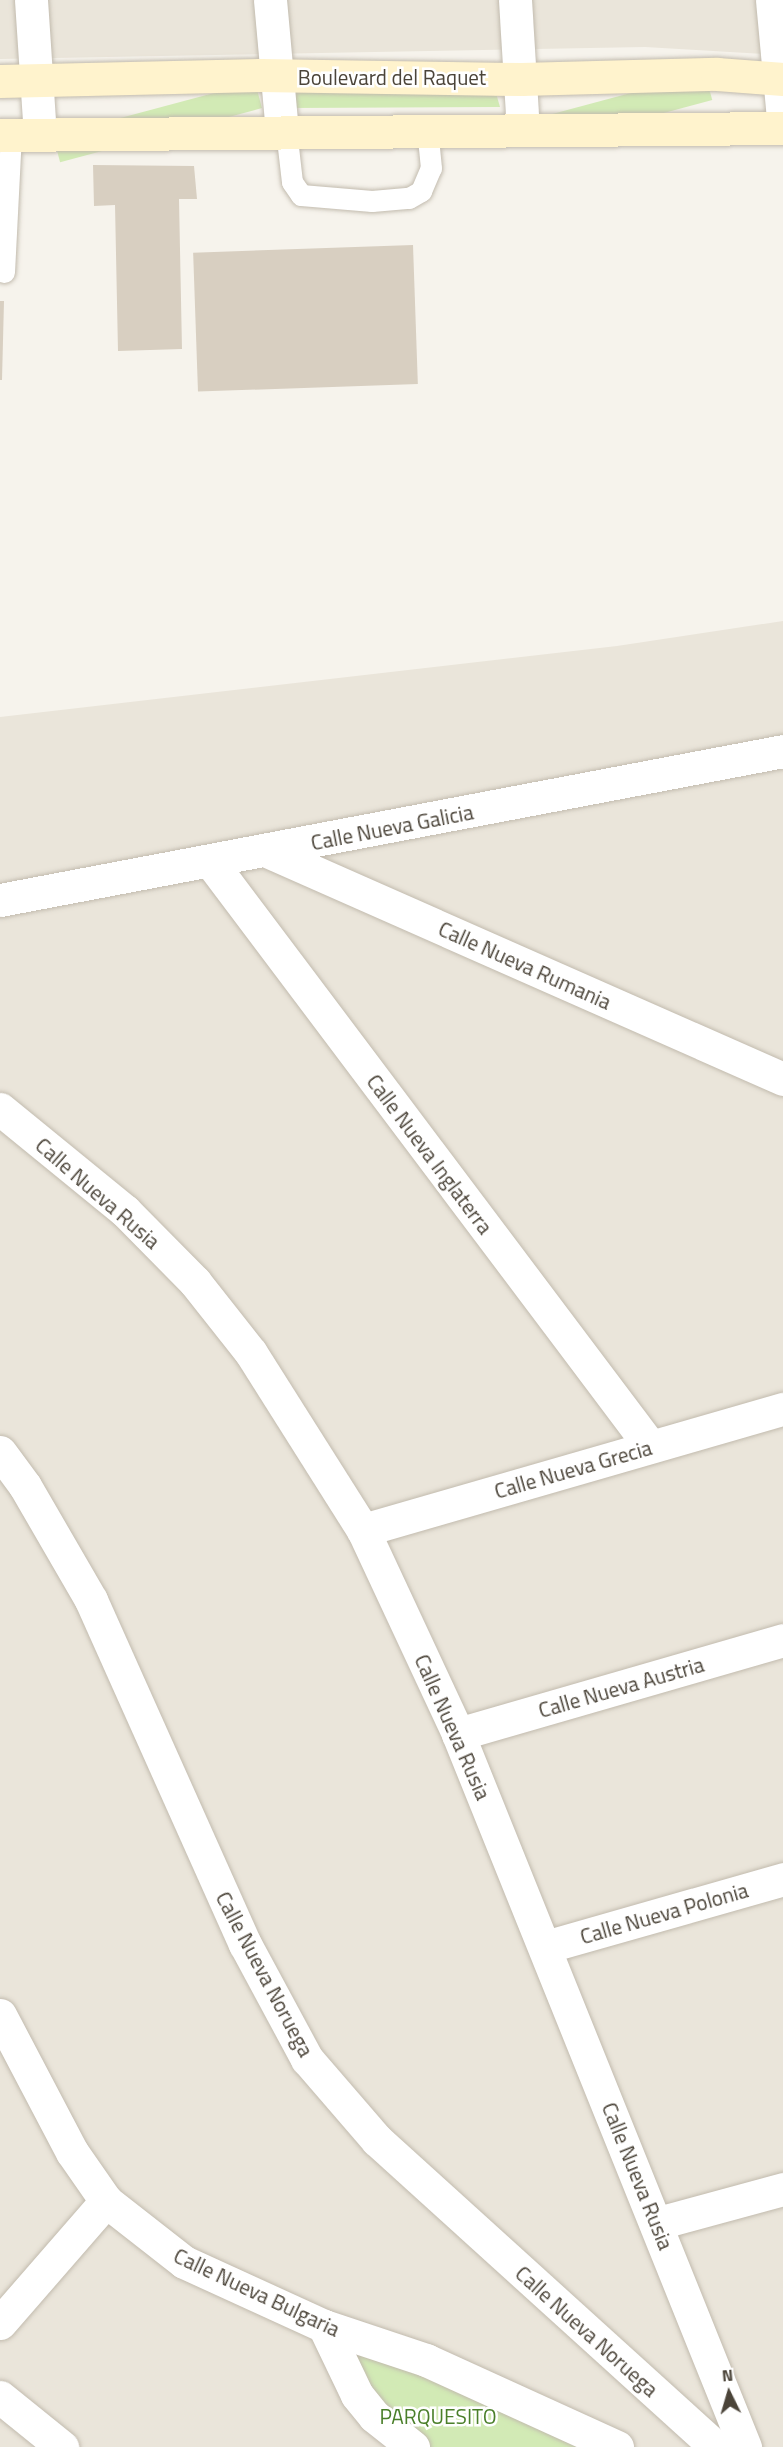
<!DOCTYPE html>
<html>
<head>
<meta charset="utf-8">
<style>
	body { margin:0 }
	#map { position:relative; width:783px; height:2447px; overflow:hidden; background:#f6f3ec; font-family:"Titillium Web",sans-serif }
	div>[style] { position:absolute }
	.residential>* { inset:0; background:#eae5da }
	.green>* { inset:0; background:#d2eab5; transform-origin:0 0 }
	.building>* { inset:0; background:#d8cfc1; transform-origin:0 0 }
	.roads { filter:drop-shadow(0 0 2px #c2bbae) drop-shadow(0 0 2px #c2bbae) }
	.lane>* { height:21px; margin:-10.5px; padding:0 10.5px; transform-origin:10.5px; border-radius:10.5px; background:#fff }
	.street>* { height:33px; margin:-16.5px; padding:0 16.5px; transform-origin:16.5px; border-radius:16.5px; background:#fff }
	.secondary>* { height:33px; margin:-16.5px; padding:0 16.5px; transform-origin:16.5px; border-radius:16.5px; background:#fff3cd }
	span { translate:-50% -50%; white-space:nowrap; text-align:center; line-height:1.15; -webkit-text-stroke:5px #fff; paint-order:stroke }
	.street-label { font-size:21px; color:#4b4439 }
	.park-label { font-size:21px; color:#4a7f2a }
	.north { position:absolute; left:699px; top:2363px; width:60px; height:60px; -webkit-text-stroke:4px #fff; paint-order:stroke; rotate:355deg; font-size:16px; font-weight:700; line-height:24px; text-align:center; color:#4b4439 }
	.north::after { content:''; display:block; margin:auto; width:21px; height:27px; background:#4b4439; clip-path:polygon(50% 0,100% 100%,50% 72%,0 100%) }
</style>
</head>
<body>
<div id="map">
	<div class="residential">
		<div style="clip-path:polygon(0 0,783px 0,783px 55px,645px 47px,0 59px)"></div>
		<div style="clip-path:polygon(783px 621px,783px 2447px,0 2447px,0 717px,617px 646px)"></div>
	</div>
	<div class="green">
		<div style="left:705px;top:73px;width:28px;height:159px;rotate:75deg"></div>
		<div style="clip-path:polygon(491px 76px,500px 107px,290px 108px,285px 80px)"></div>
		<div style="left:255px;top:82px;width:27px;height:209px;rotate:75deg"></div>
		<div style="clip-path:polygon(336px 2338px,581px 2447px,430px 2447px,384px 2414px)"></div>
	</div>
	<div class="building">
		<div style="clip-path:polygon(93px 165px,194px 166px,197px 199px,179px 199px,182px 349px,118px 351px,115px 205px,94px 206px)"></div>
		<div style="left:413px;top:245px;width:139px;height:220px;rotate:88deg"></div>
		<div style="clip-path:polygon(0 301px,4px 301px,2px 380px,0 380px)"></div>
	</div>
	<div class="roads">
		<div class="lane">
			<div style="left:286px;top:130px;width:52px;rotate:83.4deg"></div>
			<div style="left:292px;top:182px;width:16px;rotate:55deg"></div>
			<div style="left:301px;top:195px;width:71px;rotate:4.8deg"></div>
			<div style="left:372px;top:201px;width:37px;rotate:-5deg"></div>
			<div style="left:409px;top:198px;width:14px;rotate:-30deg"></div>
			<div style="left:421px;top:191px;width:25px;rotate:-67deg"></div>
			<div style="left:431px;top:168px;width:40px;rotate:-95.7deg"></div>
			<div style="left:4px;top:272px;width:138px;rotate:-87.1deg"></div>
		</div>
		<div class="street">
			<div style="left:31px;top:0;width:134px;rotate:86.2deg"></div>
			<div style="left:270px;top:0;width:132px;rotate:84.8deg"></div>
			<div style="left:515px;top:0;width:129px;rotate:86.5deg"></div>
			<div style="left:772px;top:0;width:119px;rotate:84.7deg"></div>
			<div style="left:267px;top:851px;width:564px;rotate:23.84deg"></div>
			<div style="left:210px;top:861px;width:732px;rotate:53.05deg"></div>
			<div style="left:0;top:900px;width:797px;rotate:-10.77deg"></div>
			<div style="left:0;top:1109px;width:161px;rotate:39.2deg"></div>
			<div style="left:125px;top:1211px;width:100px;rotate:45.4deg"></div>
			<div style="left:195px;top:1282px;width:90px;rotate:51.7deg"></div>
			<div style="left:251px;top:1353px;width:209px;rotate:57.7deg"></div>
			<div style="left:363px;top:1530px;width:225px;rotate:65deg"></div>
			<div style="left:458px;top:1734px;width:769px;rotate:68.07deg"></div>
			<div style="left:0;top:1452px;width:42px;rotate:53.7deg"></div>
			<div style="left:25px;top:1486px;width:132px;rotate:59.9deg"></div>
			<div style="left:91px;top:1600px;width:377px;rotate:65.9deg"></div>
			<div style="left:245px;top:1944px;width:131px;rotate:61.7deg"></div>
			<div style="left:307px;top:2059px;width:107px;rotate:49.2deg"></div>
			<div style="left:377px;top:2140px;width:457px;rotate:42.2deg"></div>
			<div style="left:363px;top:1530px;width:437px;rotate:-16.1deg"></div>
			<div style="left:458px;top:1734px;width:338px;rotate:-16.1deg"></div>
			<div style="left:545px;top:1947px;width:248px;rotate:-15.9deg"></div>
			<div style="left:0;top:2015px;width:155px;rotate:62.3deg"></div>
			<div style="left:72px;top:2152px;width:60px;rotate:55.2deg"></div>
			<div style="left:106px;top:2201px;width:99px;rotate:38deg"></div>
			<div style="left:184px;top:2262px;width:154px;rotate:24.6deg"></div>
			<div style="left:324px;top:2326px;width:108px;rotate:18.4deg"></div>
			<div style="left:426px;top:2360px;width:210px;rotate:24.5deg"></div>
			<div style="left:658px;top:2223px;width:130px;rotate:-15.2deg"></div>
			<div style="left:0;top:2323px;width:162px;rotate:-49deg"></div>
			<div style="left:324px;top:2326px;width:76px;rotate:64.4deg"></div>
			<div style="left:357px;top:2395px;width:27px;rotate:51deg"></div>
			<div style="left:374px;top:2416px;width:50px;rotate:38.5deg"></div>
			<div style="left:0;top:2397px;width:80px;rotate:38.9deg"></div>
		</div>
		<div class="secondary">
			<div style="left:0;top:81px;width:260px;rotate:-1.3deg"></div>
			<div style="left:260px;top:75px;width:261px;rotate:0.9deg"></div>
			<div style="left:521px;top:79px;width:196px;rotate:-1.5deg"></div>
			<div style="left:717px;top:74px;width:66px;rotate:4.3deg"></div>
			<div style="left:0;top:135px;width:783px;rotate:-0.51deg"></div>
		</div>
	</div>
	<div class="street-label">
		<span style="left:392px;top:77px">Boulevard del Raquet</span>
		<span style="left:392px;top:827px;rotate:-11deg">Calle Nueva Galicia</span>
		<span style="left:525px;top:965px;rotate:24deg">Calle Nueva Rumania</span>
		<span style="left:430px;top:1154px;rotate:53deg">Calle Nueva Inglaterra</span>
		<span style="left:98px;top:1193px;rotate:41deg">Calle Nueva Rusia</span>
		<span style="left:573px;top:1469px;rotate:-16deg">Calle Nueva Grecia</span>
		<span style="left:621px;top:1687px;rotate:-16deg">Calle Nueva Austria</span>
		<span style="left:453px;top:1727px;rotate:66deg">Calle Nueva Rusia</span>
		<span style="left:664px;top:1913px;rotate:-16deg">Calle Nueva Polonia</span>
		<span style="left:265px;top:1974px;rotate:62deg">Calle Nueva Noruega</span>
		<span style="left:638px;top:2176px;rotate:68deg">Calle Nueva Rusia</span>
		<span style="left:257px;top:2292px;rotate:25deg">Calle Nueva Bulgaria</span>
		<span style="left:587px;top:2331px;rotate:42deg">Calle Nueva Noruega</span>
	</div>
	<div class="park-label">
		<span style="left:438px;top:2416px">PARQUESITO</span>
	</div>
	<div class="north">N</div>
</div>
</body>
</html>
